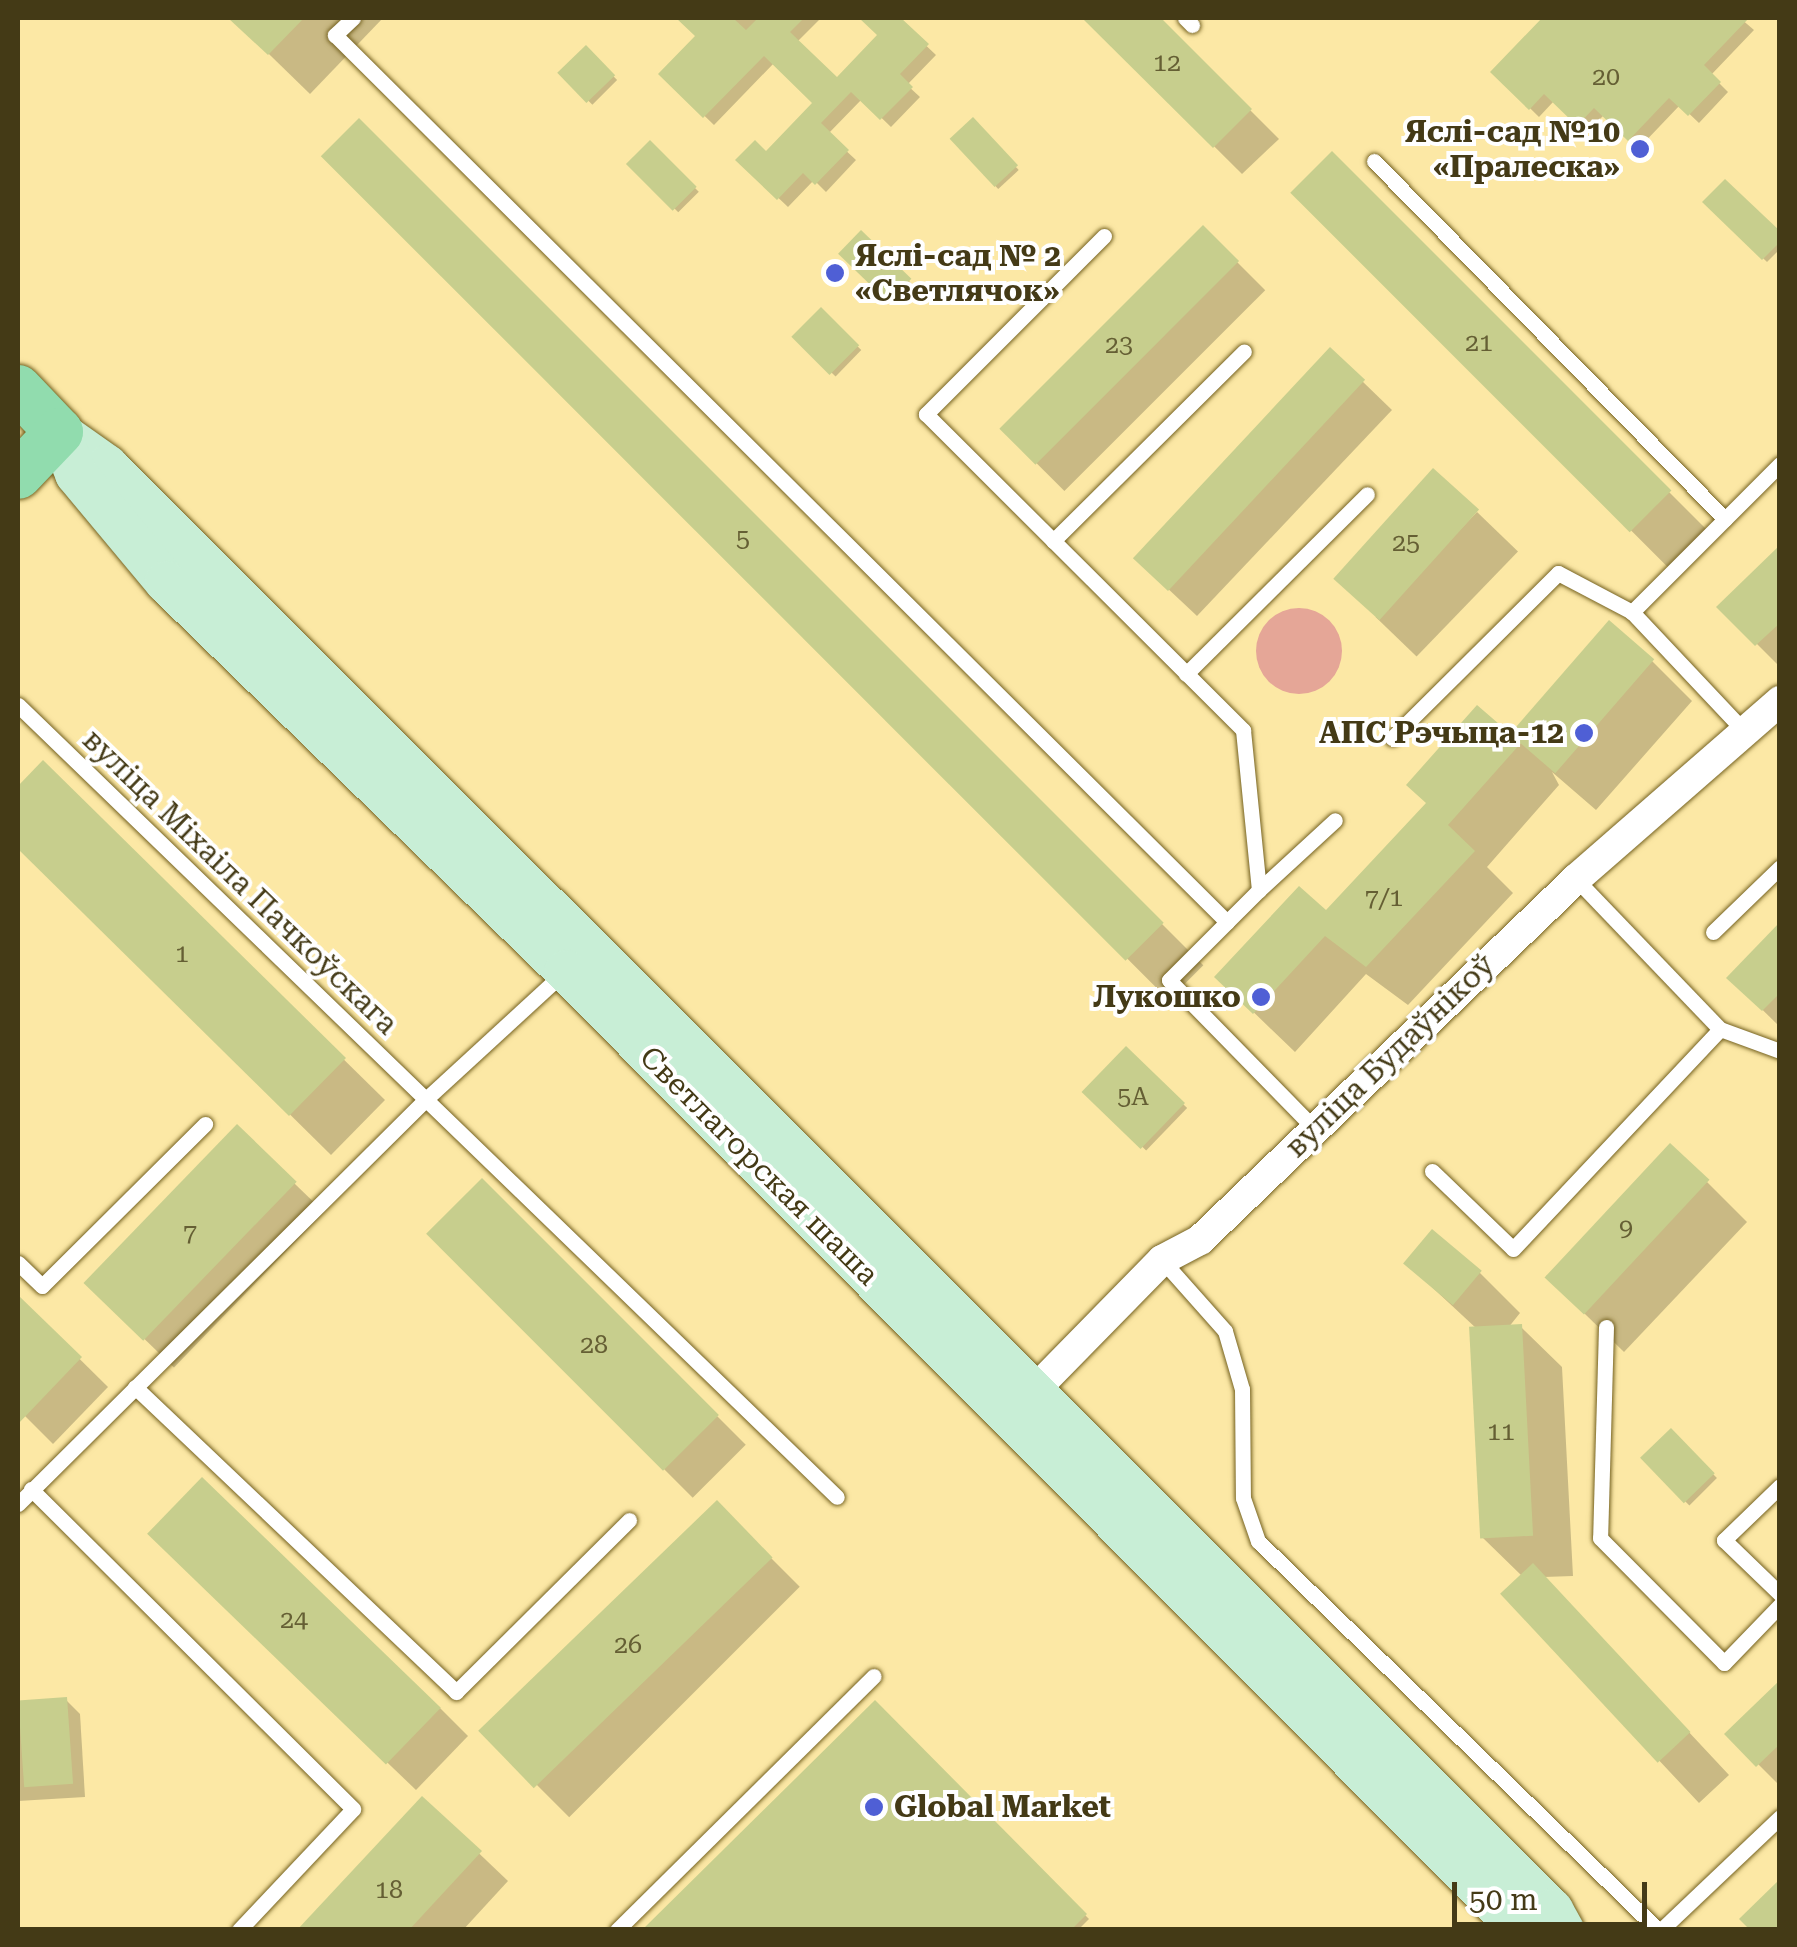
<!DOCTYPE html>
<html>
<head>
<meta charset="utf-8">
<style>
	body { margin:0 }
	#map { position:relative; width:1797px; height:1947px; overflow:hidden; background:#fce8a5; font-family:"Roboto Serif",serif }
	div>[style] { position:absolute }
	.green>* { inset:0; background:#e5a697 }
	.round { border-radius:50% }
	.shadow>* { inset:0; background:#0003; transform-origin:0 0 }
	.building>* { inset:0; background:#c7ce8d; transform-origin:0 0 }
	.roads { filter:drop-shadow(0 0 2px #756221) drop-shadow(0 0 2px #756221) }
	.service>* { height:15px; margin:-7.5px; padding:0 7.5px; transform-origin:7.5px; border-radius:7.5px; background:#fff }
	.minor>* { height:30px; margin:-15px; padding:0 15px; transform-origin:15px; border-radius:15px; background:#fff }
	.secondary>* { height:42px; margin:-21px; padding:0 21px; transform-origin:21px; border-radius:21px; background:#c8eed6 }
	.primary>* { height:48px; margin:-24px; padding:0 24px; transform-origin:24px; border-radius:24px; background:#91dcae }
	.dots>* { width:28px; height:28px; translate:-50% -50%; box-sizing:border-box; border:5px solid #fff; border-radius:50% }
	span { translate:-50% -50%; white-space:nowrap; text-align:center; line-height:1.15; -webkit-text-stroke:8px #fff; paint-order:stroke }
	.number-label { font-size:25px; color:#655f34 }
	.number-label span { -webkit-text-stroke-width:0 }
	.poi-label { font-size:30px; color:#443a16; font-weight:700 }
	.right { translate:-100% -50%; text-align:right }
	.left { translate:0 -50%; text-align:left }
	.street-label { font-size:30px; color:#443a16 }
	.frame { position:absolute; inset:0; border:20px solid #443a16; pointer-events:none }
	.scale { position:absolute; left:1452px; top:1882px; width:195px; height:45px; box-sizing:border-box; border:5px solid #443a16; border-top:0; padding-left:12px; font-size:30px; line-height:35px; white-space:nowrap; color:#443a16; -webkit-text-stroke:8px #fff; paint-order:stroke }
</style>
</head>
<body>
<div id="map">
	<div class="green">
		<div class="round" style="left:1256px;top:608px;width:86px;height:86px"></div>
	</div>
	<div class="shadow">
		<div style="clip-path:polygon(232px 18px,383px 18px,310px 94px)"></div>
		<div style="clip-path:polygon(679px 18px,821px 18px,797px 42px,837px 80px,881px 35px,870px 18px,897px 18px,936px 55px,907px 85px,920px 97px,891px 127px,862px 99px,828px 134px,856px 160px,826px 192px,814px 180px,788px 207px,738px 160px,766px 154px,816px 103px,774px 63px,714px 125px,661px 74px,698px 36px)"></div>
		<div style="clip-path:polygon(1085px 18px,1158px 18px,1279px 139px,1242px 174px)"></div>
		<div style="clip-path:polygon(1546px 18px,1740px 18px,1754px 30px,1711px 75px,1728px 92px,1699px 123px,1680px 105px,1639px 148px,1604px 115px,1587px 132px,1554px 101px,1539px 117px,1493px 72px)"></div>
		<div style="left:586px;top:49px;width:44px;height:35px;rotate:45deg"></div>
		<div style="left:359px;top:121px;width:1194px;height:49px;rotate:45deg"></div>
		<div style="left:973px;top:121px;width:67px;height:28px;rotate:47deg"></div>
		<div style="left:650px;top:143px;width:69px;height:29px;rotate:45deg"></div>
		<div style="left:1332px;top:155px;width:535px;height:54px;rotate:45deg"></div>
		<div style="clip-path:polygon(1706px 202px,1780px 235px,1780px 249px,1767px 262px)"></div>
		<div style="left:1203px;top:228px;width:88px;height:284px;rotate:45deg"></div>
		<div style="left:861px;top:233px;width:72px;height:28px;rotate:45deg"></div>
		<div style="left:821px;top:311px;width:56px;height:37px;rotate:44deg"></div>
		<div style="clip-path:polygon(1331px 351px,1392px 410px,1197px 616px,1164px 585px)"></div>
		<div style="left:1477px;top:512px;width:57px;height:146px;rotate:44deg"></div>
		<div style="clip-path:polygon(1780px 549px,1780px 667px,1720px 607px)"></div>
		<div style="clip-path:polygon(1652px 661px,1692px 701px,1596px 810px,1552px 772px,1559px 785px,1487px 867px,1513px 893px,1408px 1005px,1366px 974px,1295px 1052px,1217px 977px,1326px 914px,1522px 742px)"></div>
		<div style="clip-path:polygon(43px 764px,385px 1100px,331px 1155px,18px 846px,18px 790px)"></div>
		<div style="clip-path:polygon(1780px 925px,1780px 1027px,1730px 978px)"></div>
		<div style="left:1126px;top:1049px;width:85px;height:59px;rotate:44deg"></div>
		<div style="left:237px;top:1128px;width:121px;height:216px;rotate:44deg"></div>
		<div style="left:482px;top:1181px;width:373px;height:75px;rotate:45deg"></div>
		<div style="clip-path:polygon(1707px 1182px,1747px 1222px,1624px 1352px,1546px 1276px)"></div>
		<div style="clip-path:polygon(1406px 1263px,1480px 1273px,1520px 1313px,1508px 1328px,1521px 1327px,1562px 1367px,1573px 1576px,1544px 1577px,1729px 1775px,1699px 1803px,1503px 1594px,1522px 1576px,1483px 1538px,1477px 1329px)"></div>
		<div style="clip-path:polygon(18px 1298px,108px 1387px,53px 1444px,18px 1409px)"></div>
		<div style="left:1671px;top:1432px;width:65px;height:39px;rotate:45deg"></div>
		<div style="left:717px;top:1504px;width:117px;height:326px;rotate:45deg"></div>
		<div style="clip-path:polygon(178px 1562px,440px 1708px,468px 1736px,416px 1790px)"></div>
		<div style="clip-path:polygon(1780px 1683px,1780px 1786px,1728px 1734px)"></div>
		<div style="clip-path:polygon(66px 1700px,80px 1714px,85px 1797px,18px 1801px,18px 1703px)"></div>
		<div style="clip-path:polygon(875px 1703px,1089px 1919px,1078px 1930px,646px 1930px)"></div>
		<div style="clip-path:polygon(422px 1799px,508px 1881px,463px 1930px,301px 1930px)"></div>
	</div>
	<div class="building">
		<div style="clip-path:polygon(228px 18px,304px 18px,268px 55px)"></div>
		<div style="clip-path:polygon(676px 18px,733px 18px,746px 30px,758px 18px,804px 18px,790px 32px,837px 77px,877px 35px,859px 18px,901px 18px,929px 44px,900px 74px,913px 87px,880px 120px,851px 92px,821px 123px,849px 150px,815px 185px,803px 173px,777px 200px,735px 160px,755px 140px,766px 151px,812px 103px,764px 56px,703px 118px,658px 74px,695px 36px)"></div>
		<div style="clip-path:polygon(1082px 18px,1161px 18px,1252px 109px,1213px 148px)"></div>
		<div style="clip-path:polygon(1542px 18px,1749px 18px,1704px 65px,1721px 82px,1688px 116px,1669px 98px,1628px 141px,1594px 108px,1577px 126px,1544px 94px,1529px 110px,1490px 72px)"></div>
		<div style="left:586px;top:45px;width:42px;height:40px;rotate:46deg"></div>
		<div style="left:973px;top:117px;width:66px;height:32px;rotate:47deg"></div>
		<div style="left:359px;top:118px;width:1138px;height:54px;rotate:45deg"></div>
		<div style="left:650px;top:140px;width:66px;height:34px;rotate:45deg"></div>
		<div style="left:1332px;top:151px;width:480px;height:59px;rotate:45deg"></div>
		<div style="clip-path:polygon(1725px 179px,1780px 231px,1780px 242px,1762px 260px,1702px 202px)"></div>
		<div style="left:1203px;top:225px;width:51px;height:288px;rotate:45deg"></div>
		<div style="left:861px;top:230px;width:70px;height:33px;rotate:44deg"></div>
		<div style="left:821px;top:307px;width:54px;height:42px;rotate:45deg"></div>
		<div style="left:1330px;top:347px;width:48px;height:289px;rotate:43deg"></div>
		<div style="left:1433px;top:468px;width:62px;height:149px;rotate:42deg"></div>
		<div style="clip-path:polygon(1780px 545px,1780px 623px,1755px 646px,1716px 607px)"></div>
		<div style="left:1609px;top:620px;width:60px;height:151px;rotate:41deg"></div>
		<div style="clip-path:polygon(1477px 705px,1521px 743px,1448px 825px,1475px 851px,1366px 967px,1325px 936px,1253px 1014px,1214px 977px,1299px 886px,1326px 910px,1426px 803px,1406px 785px)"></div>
		<div style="clip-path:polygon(43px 760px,346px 1058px,289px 1116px,18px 849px,18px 786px)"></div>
		<div style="clip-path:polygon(1780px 922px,1780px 993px,1762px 1011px,1726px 978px)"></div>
		<div style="left:1126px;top:1046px;width:82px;height:64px;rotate:44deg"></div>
		<div style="left:237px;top:1124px;width:83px;height:221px;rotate:44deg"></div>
		<div style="left:1670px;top:1143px;width:54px;height:184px;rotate:43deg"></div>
		<div style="left:482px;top:1178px;width:335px;height:79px;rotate:45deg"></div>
		<div style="left:1432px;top:1229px;width:65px;height:45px;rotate:40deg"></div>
		<div style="clip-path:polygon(18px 1295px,82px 1357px,18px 1424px)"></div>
		<div style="left:1522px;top:1324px;width:212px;height:53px;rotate:87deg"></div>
		<div style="left:1671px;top:1428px;width:63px;height:43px;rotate:46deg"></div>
		<div style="left:202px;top:1477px;width:332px;height:79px;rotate:44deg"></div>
		<div style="left:717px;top:1500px;width:80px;height:332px;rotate:46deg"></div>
		<div style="left:1533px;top:1563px;width:231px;height:45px;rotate:47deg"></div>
		<div style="clip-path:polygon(1780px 1680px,1780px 1744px,1756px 1767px,1724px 1734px)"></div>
		<div style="left:67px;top:1697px;width:87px;height:49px;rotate:86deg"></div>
		<div style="clip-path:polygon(875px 1700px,1087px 1914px,1071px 1930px,642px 1930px)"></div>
		<div style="clip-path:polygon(422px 1796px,482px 1851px,409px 1930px,297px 1930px)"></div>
		<div style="clip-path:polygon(1780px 1879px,1780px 1930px,1750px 1930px,1739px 1919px)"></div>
	</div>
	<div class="roads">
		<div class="service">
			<div style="left:353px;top:18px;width:25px;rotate:137deg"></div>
			<div style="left:335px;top:35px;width:1258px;rotate:44.84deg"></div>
			<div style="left:1227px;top:922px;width:82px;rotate:135deg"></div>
			<div style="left:1169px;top:980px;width:206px;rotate:45.6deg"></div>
			<div style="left:1185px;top:18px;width:10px;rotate:45deg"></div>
			<div style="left:1374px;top:161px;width:501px;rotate:45.57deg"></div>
			<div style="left:1725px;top:519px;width:132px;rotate:135deg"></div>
			<div style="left:1104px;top:236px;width:252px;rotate:135deg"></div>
			<div style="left:926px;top:414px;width:448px;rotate:44.9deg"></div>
			<div style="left:1243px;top:730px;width:161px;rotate:84.3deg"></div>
			<div style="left:1259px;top:890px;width:45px;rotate:135deg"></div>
			<div style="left:1725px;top:519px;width:78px;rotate:-45deg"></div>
			<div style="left:1053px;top:541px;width:269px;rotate:-44.8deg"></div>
			<div style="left:1186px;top:674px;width:255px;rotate:-44.8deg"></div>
			<div style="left:18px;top:705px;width:1139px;rotate:44.04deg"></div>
			<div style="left:1392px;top:738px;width:234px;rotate:-44.8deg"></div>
			<div style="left:1558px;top:573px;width:84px;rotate:27.8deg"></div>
			<div style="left:1632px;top:612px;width:165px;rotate:46.7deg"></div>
			<div style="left:1576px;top:879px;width:208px;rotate:46.2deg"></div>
			<div style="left:1720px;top:1029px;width:64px;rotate:20.1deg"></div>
			<div style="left:1259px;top:890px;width:103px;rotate:-42.6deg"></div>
			<div style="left:1713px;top:932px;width:93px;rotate:-44.1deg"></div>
			<div style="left:1432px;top:1171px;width:112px;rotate:43.9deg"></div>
			<div style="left:1513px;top:1249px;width:302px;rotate:-46.7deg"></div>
			<div style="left:1162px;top:1260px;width:95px;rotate:48.4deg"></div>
			<div style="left:1225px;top:1331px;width:60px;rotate:73.7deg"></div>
			<div style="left:1242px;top:1389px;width:109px;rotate:89.5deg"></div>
			<div style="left:1243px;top:1498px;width:46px;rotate:70.8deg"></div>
			<div style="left:1258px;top:1541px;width:558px;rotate:44.2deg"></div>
			<div style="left:18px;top:1263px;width:33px;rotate:44deg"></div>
			<div style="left:42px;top:1286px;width:230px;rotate:-44.8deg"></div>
			<div style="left:1606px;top:1327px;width:211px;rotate:91.6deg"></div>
			<div style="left:1600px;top:1538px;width:176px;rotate:45.2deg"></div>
			<div style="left:1724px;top:1663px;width:81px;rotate:-46deg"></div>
			<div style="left:135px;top:1387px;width:443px;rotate:43.5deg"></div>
			<div style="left:456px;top:1692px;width:244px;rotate:-44.8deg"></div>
			<div style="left:1780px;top:1486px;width:78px;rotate:136deg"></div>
			<div style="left:1724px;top:1540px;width:78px;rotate:44deg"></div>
			<div style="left:31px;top:1489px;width:454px;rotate:44.8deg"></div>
			<div style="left:353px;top:1809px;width:166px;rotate:133.3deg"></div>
			<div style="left:18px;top:1504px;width:573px;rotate:-44.79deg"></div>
			<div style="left:425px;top:1100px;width:188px;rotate:-42.6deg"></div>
			<div style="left:617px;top:1930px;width:361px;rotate:-44.7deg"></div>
			<div style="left:1661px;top:1930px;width:164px;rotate:-43.5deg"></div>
		</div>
		<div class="minor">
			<div style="left:1020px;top:1405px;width:203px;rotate:-45.6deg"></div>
			<div style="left:1162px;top:1260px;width:43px;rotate:-27.8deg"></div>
			<div style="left:1200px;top:1240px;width:521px;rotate:-43.83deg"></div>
			<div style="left:1576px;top:879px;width:271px;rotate:-41.1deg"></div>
		</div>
		<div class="secondary">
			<div style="left:59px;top:432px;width:59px;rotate:35.3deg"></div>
			<div style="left:107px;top:466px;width:2043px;rotate:44.98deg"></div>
			<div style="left:1552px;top:1910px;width:23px;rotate:61deg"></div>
			<div style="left:62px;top:439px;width:38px;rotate:68deg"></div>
			<div style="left:76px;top:474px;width:141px;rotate:50.2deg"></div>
			<div style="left:166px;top:582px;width:558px;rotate:44.2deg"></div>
			<div style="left:566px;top:971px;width:1353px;rotate:45.12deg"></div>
		</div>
		<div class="primary">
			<div style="left:18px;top:389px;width:59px;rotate:46.4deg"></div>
			<div style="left:59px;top:432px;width:59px;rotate:133.6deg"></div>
		</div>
	</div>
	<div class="dots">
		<div style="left:1640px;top:149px;background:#4f5fd5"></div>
		<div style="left:835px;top:273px;background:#4f5fd5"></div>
		<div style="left:1584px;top:733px;background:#4f5fd5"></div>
		<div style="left:1261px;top:997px;background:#4f5fd5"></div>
		<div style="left:874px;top:1807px;background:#4f5fd5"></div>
	</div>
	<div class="number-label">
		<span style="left:1167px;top:63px">12</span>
		<span style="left:1606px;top:77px">20</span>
		<span style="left:1479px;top:343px">21</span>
		<span style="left:1119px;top:345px">23</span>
		<span style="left:743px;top:539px">5</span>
		<span style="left:1406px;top:543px">25</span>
		<span style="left:1384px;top:898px">7/1</span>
		<span style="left:182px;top:954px">1</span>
		<span style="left:1133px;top:1097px">5А</span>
		<span style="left:1626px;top:1228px">9</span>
		<span style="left:190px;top:1233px">7</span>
		<span style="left:594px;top:1345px">28</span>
		<span style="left:1501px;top:1432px">11</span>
		<span style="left:294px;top:1620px">24</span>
		<span style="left:628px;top:1645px">26</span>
		<span style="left:389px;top:1890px">18</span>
	</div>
	<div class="poi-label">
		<span class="right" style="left:1620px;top:149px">Яслі-сад №10<br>«Пралеска»</span>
		<span class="left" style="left:855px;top:273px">Яслі-сад № 2<br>«Светлячок»</span>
		<span class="right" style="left:1564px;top:733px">АПС Рэчыца-12</span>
		<span class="right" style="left:1241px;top:997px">Лукошко</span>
		<span class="left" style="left:894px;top:1807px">Global Market</span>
	</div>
	<div class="street-label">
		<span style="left:240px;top:882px;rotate:44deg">вуліца Міхаіла Пачкоўскага</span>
		<span style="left:1390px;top:1056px;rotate:-44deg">вуліца Будаўнікоў</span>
		<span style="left:759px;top:1166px;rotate:45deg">Светлагорская шаша</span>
	</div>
	<div class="frame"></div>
	<div class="scale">50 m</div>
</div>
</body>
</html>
